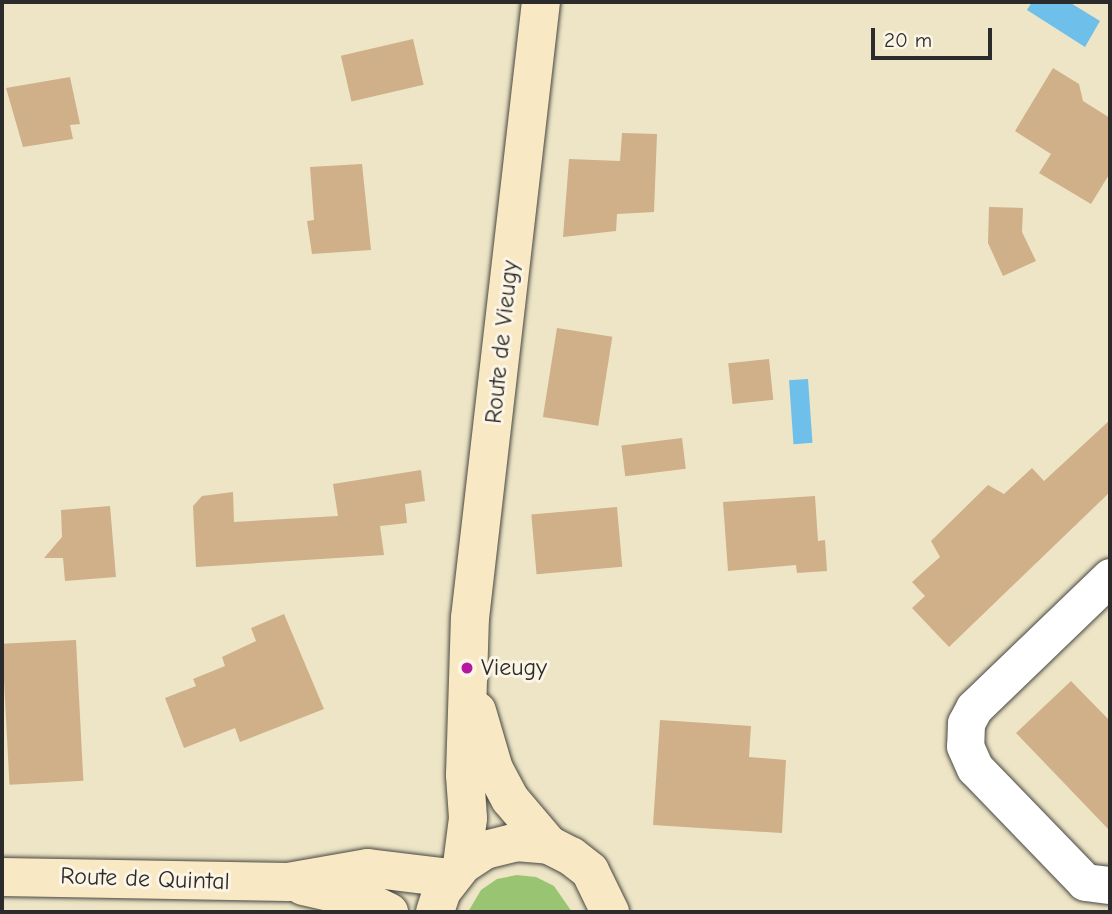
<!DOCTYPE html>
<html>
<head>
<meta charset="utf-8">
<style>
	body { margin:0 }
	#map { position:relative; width:1112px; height:914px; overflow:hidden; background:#ede5c6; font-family:"Comic Neue",sans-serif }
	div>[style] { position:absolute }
	.green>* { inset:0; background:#99c471 }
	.water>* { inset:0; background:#6ebfe9; transform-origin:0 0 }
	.building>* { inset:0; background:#cfb088; transform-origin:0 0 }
	.roads { filter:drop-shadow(0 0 2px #484742) drop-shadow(0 0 2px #484742) }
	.street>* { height:37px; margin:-18.5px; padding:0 18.5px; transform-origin:18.5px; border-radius:18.5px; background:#fff }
	.secondary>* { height:38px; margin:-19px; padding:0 19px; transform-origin:19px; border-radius:19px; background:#f8e8c3 }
	.dots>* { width:19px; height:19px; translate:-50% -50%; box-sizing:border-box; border:4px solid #fcf5e5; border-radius:50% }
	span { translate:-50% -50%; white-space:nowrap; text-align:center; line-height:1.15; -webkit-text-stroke:6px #fcf5e5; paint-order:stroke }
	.street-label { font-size:24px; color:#2b2b2b }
	.poi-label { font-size:24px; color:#2b2b2b }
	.left { translate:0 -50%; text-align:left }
	.frame { position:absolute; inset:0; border:4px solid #2b2b2b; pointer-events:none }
	.scale { position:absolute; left:871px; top:28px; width:121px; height:32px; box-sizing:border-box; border:4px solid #2b2b2b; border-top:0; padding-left:9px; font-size:21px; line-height:24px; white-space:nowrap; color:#2b2b2b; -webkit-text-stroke:5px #fcf5e5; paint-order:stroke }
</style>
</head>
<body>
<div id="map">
	<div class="green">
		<div style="clip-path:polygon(517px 875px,536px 877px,554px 886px,572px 912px,468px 912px,481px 890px,497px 879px)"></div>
	</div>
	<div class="water">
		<div style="clip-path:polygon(1032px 2px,1069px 2px,1100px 21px,1085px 47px,1027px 10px)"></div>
		<div style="left:808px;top:379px;width:64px;height:19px;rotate:86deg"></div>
	</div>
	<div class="building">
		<div style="left:413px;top:39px;width:47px;height:74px;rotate:77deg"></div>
		<div style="clip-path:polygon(1053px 68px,1079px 84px,1083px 101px,1110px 118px,1110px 173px,1091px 204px,1039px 173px,1051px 154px,1015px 131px)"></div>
		<div style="clip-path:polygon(70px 77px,80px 124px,70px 125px,73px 139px,23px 147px,6px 88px)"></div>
		<div style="clip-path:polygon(622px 133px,657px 134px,654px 212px,617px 214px,616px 231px,563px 237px,569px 159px,620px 161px)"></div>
		<div style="clip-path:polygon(362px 164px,371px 250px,312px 254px,307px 221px,314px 220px,310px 167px)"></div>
		<div style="clip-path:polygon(989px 207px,1023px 208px,1022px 232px,1036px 261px,1003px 276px,988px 243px)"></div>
		<div style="left:557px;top:328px;width:56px;height:90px;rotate:9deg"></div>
		<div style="left:769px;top:359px;width:41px;height:41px;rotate:84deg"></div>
		<div style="clip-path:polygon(1110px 420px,1110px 492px,949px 647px,912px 608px,925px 596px,912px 582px,940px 557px,931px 541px,988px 485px,1004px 494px,1032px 468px,1044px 481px)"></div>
		<div style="left:682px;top:438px;width:31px;height:61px;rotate:83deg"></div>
		<div style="clip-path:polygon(421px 470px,425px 501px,405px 504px,407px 523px,380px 526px,384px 555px,196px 567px,193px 506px,202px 496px,233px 492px,234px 522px,338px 516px,333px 484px)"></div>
		<div style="clip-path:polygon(815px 496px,818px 541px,825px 540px,827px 571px,797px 573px,796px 565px,728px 571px,723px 502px)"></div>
		<div style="clip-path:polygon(110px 506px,116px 577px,65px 581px,63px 558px,44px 558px,62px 537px,61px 510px)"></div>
		<div style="left:617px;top:507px;width:60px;height:86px;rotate:85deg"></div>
		<div style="clip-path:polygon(284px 614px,324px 709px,240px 742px,235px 728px,184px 748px,165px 698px,196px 686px,193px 679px,225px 666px,222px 657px,256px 641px,251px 628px)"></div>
		<div style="left:76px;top:640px;width:141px;height:74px;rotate:87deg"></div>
		<div style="clip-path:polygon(1071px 681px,1110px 721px,1110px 831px,1016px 733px)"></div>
		<div style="clip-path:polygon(660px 720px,751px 726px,749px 757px,786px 760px,782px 833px,653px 825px)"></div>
	</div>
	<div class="roads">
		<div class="street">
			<div style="left:1110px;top:577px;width:189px;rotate:136.1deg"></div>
			<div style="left:974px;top:708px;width:17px;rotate:118deg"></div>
			<div style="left:966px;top:723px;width:23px;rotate:92deg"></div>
			<div style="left:965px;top:746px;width:24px;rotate:66deg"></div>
			<div style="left:975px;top:768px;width:158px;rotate:46deg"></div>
			<div style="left:1085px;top:882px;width:25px;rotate:7deg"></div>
		</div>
		<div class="secondary">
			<div style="left:477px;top:711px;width:60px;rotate:73.7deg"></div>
			<div style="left:494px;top:769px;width:34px;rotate:62deg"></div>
			<div style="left:510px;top:799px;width:60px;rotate:49.7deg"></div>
			<div style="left:462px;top:865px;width:47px;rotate:-82.7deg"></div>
			<div style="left:468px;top:818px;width:43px;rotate:-94deg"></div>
			<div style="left:465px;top:775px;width:157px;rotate:-88.2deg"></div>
			<div style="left:470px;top:618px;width:620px;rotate:-83.43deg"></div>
			<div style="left:2px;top:877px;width:286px;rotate:1deg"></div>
			<div style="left:288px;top:882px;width:81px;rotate:-9.9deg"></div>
			<div style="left:368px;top:868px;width:83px;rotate:7deg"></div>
			<div style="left:303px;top:886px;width:63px;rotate:12.9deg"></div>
			<div style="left:364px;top:900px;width:28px;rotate:26deg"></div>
			<div style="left:435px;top:912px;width:22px;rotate:-72deg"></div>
			<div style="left:442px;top:891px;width:33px;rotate:-52deg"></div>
			<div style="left:462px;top:865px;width:27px;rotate:-33deg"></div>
			<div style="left:485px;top:850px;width:32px;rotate:-14deg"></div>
			<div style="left:516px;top:842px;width:33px;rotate:5deg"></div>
			<div style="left:549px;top:845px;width:25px;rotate:27deg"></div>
			<div style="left:571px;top:856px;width:24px;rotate:38deg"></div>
			<div style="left:590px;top:871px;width:46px;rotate:64deg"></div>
		</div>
	</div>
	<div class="dots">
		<div style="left:467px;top:668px;background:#b5179e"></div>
	</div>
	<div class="street-label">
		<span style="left:502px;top:342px;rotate:-84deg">Route de Vieugy</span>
		<span style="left:145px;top:879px;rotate:2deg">Route de Quintal</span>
	</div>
	<div class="poi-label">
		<span class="left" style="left:481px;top:668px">Vieugy</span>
	</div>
	<div class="frame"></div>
	<div class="scale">20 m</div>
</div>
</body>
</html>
